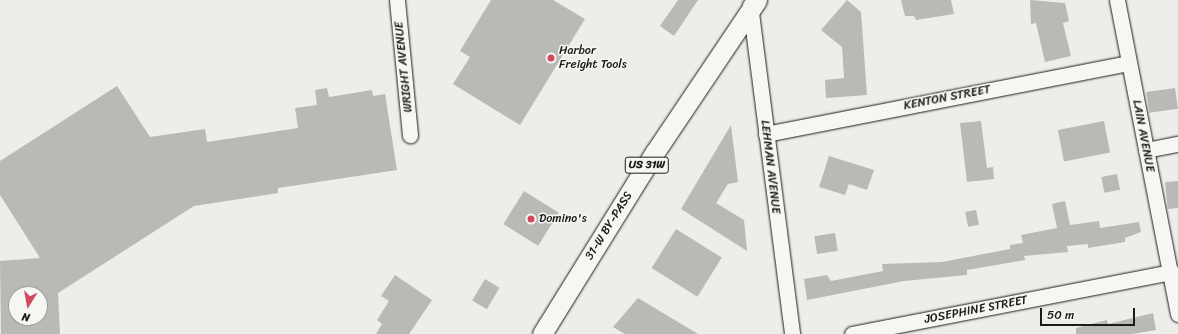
<!DOCTYPE html>
<html>
<head>
<meta charset="utf-8">
<style>
	body { margin:0 }
	#map { position:relative; width:1178px; height:334px; overflow:hidden; background:#edede9; font-family:Sriracha,sans-serif }
	div>[style] { position:absolute }
	.building>* { inset:0; background:#b9b9b6; transform-origin:0 0 }
	.roads { filter:drop-shadow(0 0 1px #1c1c1c) drop-shadow(0 0 1px #1c1c1c) }
	.minor>* { height:15px; margin:-7.5px; padding:0 7.5px; transform-origin:7.5px; border-radius:7.5px; background:#f6f6f2 }
	.major>* { height:19px; margin:-9.5px; padding:0 9.5px; transform-origin:9.5px; border-radius:9.5px; background:#f6f6f2 }
	.dots>* { width:11px; height:11px; translate:-50% -50%; box-sizing:border-box; border:2px solid #f6f6f2; border-radius:50% }
	span { translate:-50% -50%; white-space:nowrap; text-align:center; line-height:1.15; -webkit-text-stroke:3px #f6f6f2; paint-order:stroke }
	.shield-label span { padding:1px 3px; background:#f6f6f2; border:1px solid; border-radius:3px; -webkit-text-stroke-width:0 }
	.shield-label { font-size:11px; color:#1c1c1c; font-weight:700 }
	.poi-label { font-size:12px; color:#1c1c1c }
	.left { translate:0 -50%; text-align:left }
	.street-label { font-size:12px; color:#1c1c1c }
	.north { position:absolute; left:8px; top:286px; width:40px; height:40px; box-sizing:border-box; background:#f6f6f2; border:1px solid #9f9f9c; border-radius:50%; rotate:191deg; font-size:11px; font-weight:700; line-height:16px; text-align:center; color:#1c1c1c }
	.north::after { content:''; display:block; margin:auto; width:14px; height:18px; background:#d1495b; clip-path:polygon(50% 0,100% 100%,50% 72%,0 100%) }
	.scale { position:absolute; left:1040px; top:308px; width:95px; height:18px; box-sizing:border-box; border:2px solid #1c1c1c; border-top:0; padding-left:5px; font-size:12px; line-height:14px; white-space:nowrap; color:#1c1c1c; -webkit-text-stroke:3px #f6f6f2; paint-order:stroke }
</style>
</head>
<body>
<div id="map">
	<div class="building">
		<div style="clip-path:polygon(491px 0,553px 0,585px 19px,520px 125px,453px 84px,470px 57px,460px 51px)"></div>
		<div style="clip-path:polygon(678px 0,698px 0,674px 36px,660px 26px)"></div>
		<div style="clip-path:polygon(847px 0,861px 12px,867px 95px,826px 98px,825px 80px,844px 78px,842px 47px,821px 30px)"></div>
		<div style="clip-path:polygon(901px 0,951px 0,954px 14px,916px 20px,914px 16px,905px 16px)"></div>
		<div style="clip-path:polygon(1030px 0,1065px 3px,1069px 21px,1063px 23px,1071px 56px,1045px 62px,1036px 23px,1031px 24px)"></div>
		<div style="clip-path:polygon(evenodd,117px 86px,150px 137px,205px 129px,207px 142px,298px 128px,295px 108px,317px 105px,315px 90px,327px 88px,329px 97px,372px 90px,373px 96px,385px 94px,397px 170px,278px 188px,278px 193px,194px 206px,58px 293px,60px 334px,1px 334px,0 261px,40px 258px,0 195px,0 161px,117px 86px,16px 294px,40px 294px,40px 318px,16px 318px,16px 294px)"></div>
		<div style="left:1175px;top:88px;width:21px;height:29px;rotate:82deg"></div>
		<div style="clip-path:polygon(981px 121px,987px 168px,993px 167px,994px 179px,967px 182px,960px 123px)"></div>
		<div style="left:1104px;top:121px;width:32px;height:47px;rotate:79deg"></div>
		<div style="clip-path:polygon(731px 125px,738px 182px,728px 184px,716px 203px,744px 220px,747px 251px,681px 209px)"></div>
		<div style="clip-path:polygon(829px 156px,874px 170px,867px 190px,849px 184px,845px 195px,819px 187px)"></div>
		<div style="left:1117px;top:174px;width:16px;height:16px;rotate:79deg"></div>
		<div style="clip-path:polygon(1178px 181px,1178px 208px,1168px 209px,1165px 182px)"></div>
		<div style="left:524px;top:191px;width:41px;height:39px;rotate:32deg"></div>
		<div style="clip-path:polygon(1065px 201px,1070px 225px,1099px 221px,1100px 228px,1139px 222px,1141px 232px,1125px 238px,1125px 242px,1088px 248px,1088px 244px,1067px 246px,1068px 252px,1024px 256px,1025px 260px,967px 270px,967px 275px,904px 281px,807px 300px,804px 279px,827px 275px,831px 281px,883px 271px,882px 264px,942px 262px,1010px 249px,1010px 245px,1023px 243px,1021px 235px,1057px 228px,1052px 204px)"></div>
		<div style="left:976px;top:210px;width:15px;height:11px;rotate:79deg"></div>
		<div style="left:676px;top:229px;width:54px;height:46px;rotate:32deg"></div>
		<div style="left:835px;top:233px;width:18px;height:21px;rotate:81deg"></div>
		<div style="clip-path:polygon(395px 275px,432px 300px,409px 334px,376px 334px,382px 324px,377px 320px,389px 301px,381px 296px)"></div>
		<div style="left:485px;top:279px;width:17px;height:25px;rotate:31deg"></div>
		<div style="clip-path:polygon(638px 298px,698px 334px,625px 334px,613px 327px)"></div>
		<div style="clip-path:polygon(1153px 313px,1156px 330px,1132px 334px,1076px 334px,1076px 328px,1095px 323px,1107px 320px,1108px 324px)"></div>
	</div>
	<div class="roads">
		<div class="minor">
			<div style="left:397px;top:0;width:136px;rotate:84.5deg"></div>
			<div style="left:1117px;top:0;width:320px;rotate:79deg"></div>
			<div style="left:750px;top:5px;width:332px;rotate:82.7deg"></div>
			<div style="left:766px;top:134px;width:369px;rotate:-11.1deg"></div>
			<div style="left:1146px;top:150px;width:33px;rotate:-11deg"></div>
			<div style="left:852px;top:334px;width:326px;rotate:-11deg"></div>
		</div>
		<div class="major">
			<div style="left:542px;top:334px;width:214px;rotate:-58.2deg"></div>
			<div style="left:655px;top:152px;width:183px;rotate:-56.1deg"></div>
		</div>
	</div>
	<div class="dots">
		<div style="left:551px;top:58px;background:#d1495b"></div>
		<div style="left:531px;top:219px;background:#d1495b"></div>
	</div>
	<div class="shield-label">
		<span style="left:647px;top:165px">US 31W</span>
	</div>
	<div class="poi-label">
		<span class="left" style="left:559px;top:58px">Harbor<br>Freight Tools</span>
		<span class="left" style="left:539px;top:219px">Domino's</span>
	</div>
	<div class="street-label">
		<span style="left:404px;top:67px;rotate:-96deg">WRIGHT AVENUE</span>
		<span style="left:947px;top:98px;rotate:-11deg">KENTON STREET</span>
		<span style="left:1143px;top:136px;rotate:79deg">LAIN AVENUE</span>
		<span style="left:770px;top:167px;rotate:83deg">LEHMAN AVENUE</span>
		<span style="left:609px;top:226px;rotate:-58deg">31-W BY-PASS</span>
		<span style="left:976px;top:310px;rotate:-11deg">JOSEPHINE STREET</span>
	</div>
	<div class="north">N</div>
	<div class="scale">50 m</div>
</div>
</body>
</html>
